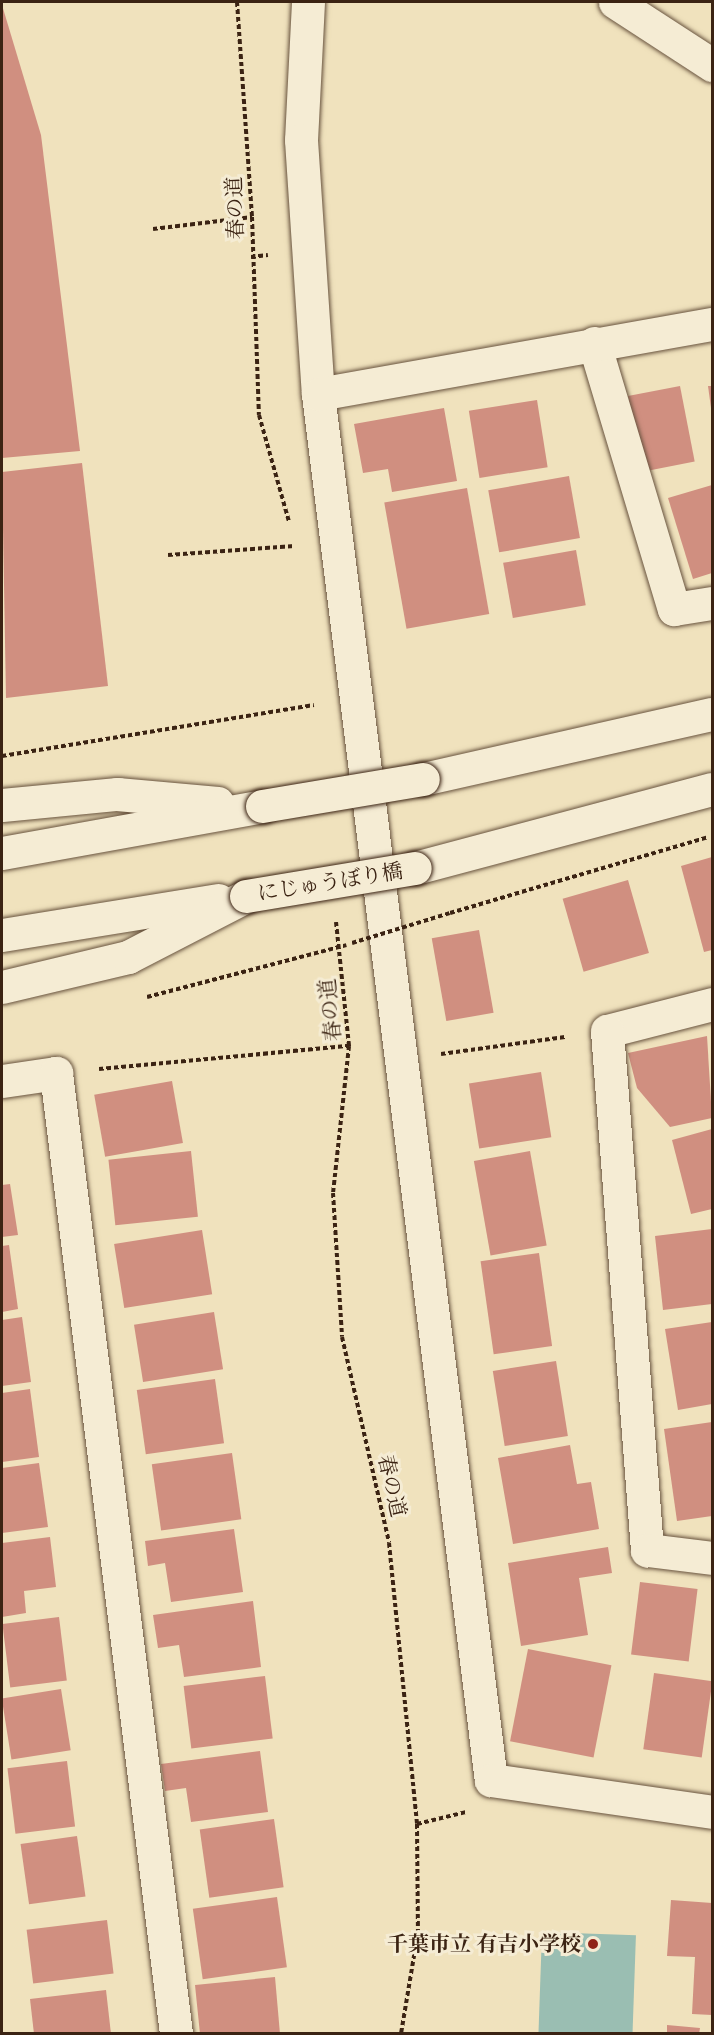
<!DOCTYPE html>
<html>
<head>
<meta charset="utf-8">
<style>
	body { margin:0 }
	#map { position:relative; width:714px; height:2035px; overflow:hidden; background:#f0e2bd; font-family:"EB Garamond","Noto Serif JP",serif }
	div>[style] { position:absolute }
	.water>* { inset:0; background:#9abeb2; transform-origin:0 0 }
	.building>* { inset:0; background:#d08f80; transform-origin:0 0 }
	.path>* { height:4px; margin-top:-2px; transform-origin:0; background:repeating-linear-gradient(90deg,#3b2313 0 4.5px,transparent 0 7.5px) }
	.roads { filter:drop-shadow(0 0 2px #68533e) drop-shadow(0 0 2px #68533e) }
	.street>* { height:33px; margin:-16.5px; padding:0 16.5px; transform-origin:16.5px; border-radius:16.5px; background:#f5ecd4 }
	.secondary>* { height:33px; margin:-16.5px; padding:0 16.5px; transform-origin:16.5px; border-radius:16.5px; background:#f5ecd4 }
	.path-bridge>* { height:4px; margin-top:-2px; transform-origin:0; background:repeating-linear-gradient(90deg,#3b2313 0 4.5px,transparent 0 7.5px) }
	.bridges { filter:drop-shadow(0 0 2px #3b2313) drop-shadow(0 0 2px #3b2313) }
	.secondary-bridge>* { height:33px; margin:-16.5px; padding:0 16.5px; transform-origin:16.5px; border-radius:16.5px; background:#f5ecd4 }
	.dots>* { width:16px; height:16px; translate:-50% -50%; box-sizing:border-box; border:3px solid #f5ecd4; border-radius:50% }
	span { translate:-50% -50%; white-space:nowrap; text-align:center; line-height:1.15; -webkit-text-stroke:6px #f5ecd4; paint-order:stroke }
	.street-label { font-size:21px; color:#3b2313 }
	.poi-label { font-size:21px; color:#3b2313; font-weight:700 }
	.right { translate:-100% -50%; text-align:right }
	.frame { position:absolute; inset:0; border:3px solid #3b2313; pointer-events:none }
</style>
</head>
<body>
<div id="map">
	<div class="water">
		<div style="left:542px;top:1932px;width:94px;height:101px;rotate:2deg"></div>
	</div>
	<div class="building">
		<div style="clip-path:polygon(2px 5px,41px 135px,80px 451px,2px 458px)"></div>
		<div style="left:680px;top:386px;width:77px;height:53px;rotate:79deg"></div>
		<div style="clip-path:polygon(708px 386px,712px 386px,712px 408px,711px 408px)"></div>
		<div style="left:537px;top:400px;width:68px;height:69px;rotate:81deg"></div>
		<div style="clip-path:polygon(444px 408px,457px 481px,392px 492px,388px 469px,363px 473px,354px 424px)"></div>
		<div style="clip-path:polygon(82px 463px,108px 686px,6px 698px,2px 472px)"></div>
		<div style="left:569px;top:476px;width:63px;height:82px;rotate:80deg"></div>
		<div style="clip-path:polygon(712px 485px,712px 573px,693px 579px,668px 498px)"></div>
		<div style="left:467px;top:488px;width:128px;height:84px;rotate:80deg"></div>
		<div style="left:576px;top:550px;width:56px;height:74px;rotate:80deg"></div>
		<div style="clip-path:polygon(712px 857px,712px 950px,704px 952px,681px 866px)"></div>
		<div style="left:628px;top:880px;width:76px;height:68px;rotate:74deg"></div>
		<div style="left:479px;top:930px;width:84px;height:48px;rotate:80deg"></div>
		<div style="clip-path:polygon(707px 1036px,712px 1118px,670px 1127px,637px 1088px,628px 1053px)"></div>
		<div style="left:541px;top:1072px;width:66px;height:73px;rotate:81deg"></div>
		<div style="left:172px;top:1081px;width:63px;height:79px;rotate:80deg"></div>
		<div style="clip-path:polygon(712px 1129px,712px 1209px,691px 1214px,672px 1140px)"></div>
		<div style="left:191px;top:1151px;width:66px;height:83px;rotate:84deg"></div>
		<div style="left:530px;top:1151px;width:96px;height:57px;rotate:80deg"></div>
		<div style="clip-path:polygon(10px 1184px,18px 1235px,2px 1237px,2px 1185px)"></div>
		<div style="clip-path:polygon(712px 1229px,712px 1304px,663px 1310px,655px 1236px)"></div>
		<div style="left:202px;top:1230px;width:65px;height:89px;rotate:81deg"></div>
		<div style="clip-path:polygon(9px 1245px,18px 1309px,2px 1312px,2px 1246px)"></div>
		<div style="left:539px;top:1253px;width:94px;height:59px;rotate:82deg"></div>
		<div style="left:214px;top:1312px;width:58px;height:81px;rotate:81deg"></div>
		<div style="clip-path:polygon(22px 1317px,31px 1382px,2px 1386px,2px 1320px)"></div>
		<div style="clip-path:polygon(712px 1322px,712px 1404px,678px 1410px,665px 1329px)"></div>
		<div style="left:556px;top:1361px;width:76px;height:64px;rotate:81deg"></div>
		<div style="left:215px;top:1379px;width:65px;height:79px;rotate:82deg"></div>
		<div style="clip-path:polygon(30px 1389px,39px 1457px,2px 1462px,2px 1393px)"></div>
		<div style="clip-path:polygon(712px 1422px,712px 1516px,677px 1521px,664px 1429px)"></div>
		<div style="clip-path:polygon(570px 1445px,577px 1484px,591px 1482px,599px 1529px,513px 1544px,498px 1458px)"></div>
		<div style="left:232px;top:1453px;width:67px;height:81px;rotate:82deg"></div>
		<div style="clip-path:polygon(39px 1463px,48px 1527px,2px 1533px,2px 1468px)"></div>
		<div style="clip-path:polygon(234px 1529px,243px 1592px,171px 1602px,165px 1563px,148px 1566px,145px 1541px)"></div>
		<div style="clip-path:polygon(50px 1537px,56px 1587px,24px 1591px,26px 1613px,2px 1617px,2px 1543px)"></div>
		<div style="clip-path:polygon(608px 1547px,612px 1573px,579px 1578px,588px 1635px,521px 1646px,508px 1563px)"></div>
		<div style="left:640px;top:1582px;width:58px;height:73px;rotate:7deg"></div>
		<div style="clip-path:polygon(253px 1601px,261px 1667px,184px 1677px,179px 1645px,158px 1648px,153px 1615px)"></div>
		<div style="left:59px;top:1617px;width:64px;height:57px;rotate:83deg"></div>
		<div style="left:528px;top:1649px;width:85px;height:94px;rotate:11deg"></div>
		<div style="left:654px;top:1673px;width:59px;height:77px;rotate:8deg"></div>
		<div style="left:265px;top:1676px;width:63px;height:82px;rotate:83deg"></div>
		<div style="left:61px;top:1689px;width:62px;height:60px;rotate:81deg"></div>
		<div style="clip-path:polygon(260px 1751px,268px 1812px,191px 1822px,186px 1788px,165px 1791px,161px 1764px)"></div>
		<div style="left:67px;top:1761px;width:66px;height:60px;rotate:83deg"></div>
		<div style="left:274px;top:1819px;width:69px;height:75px;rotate:82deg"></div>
		<div style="left:77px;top:1836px;width:61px;height:57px;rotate:82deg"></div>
		<div style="left:277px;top:1897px;width:71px;height:85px;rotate:82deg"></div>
		<div style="clip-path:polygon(671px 1900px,712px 1903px,712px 2015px,692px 2014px,695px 1957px,667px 1956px)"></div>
		<div style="left:107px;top:1920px;width:54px;height:81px;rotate:83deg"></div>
		<div style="clip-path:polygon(275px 1977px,280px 2034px,200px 2034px,195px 1985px)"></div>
		<div style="clip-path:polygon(106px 1990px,111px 2034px,34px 2034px,30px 1999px)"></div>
		<div style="clip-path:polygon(667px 2025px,700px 2028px,699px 2034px,667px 2034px)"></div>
	</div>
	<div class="path">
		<div style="left:237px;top:2px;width:216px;rotate:86deg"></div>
		<div style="left:252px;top:217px;width:198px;rotate:88deg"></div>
		<div style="left:259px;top:415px;width:111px;rotate:74.3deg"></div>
		<div style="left:153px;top:229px;width:100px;rotate:-6.9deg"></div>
		<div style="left:251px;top:257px;width:17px;rotate:-7deg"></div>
		<div style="left:168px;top:555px;width:127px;rotate:-4.1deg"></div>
		<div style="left:2px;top:756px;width:316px;rotate:-9.3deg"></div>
		<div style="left:450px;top:913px;width:269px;rotate:-16.4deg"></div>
		<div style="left:336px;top:922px;width:125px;rotate:84deg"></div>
		<div style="left:349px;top:1046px;width:148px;rotate:96.2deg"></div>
		<div style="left:333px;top:1193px;width:144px;rotate:86.4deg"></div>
		<div style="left:342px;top:1337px;width:211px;rotate:77.1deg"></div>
		<div style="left:389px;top:1543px;width:282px;rotate:84.3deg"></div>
		<div style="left:417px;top:1824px;width:108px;rotate:89.5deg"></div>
		<div style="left:418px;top:1932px;width:103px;rotate:99.5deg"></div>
		<div style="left:147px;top:997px;width:206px;rotate:-14.6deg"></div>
		<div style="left:441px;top:1054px;width:125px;rotate:-7.8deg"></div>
		<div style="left:99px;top:1069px;width:251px;rotate:-5.3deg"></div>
		<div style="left:417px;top:1824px;width:50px;rotate:-13.8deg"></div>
	</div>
	<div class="roads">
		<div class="street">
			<div style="left:308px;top:2px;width:138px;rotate:92.9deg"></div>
			<div style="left:301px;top:140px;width:255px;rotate:86.2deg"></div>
			<div style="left:318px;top:394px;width:1397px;rotate:82.89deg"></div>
			<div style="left:491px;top:1780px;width:223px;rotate:8.2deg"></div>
			<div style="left:615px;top:2px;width:116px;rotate:33deg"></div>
			<div style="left:594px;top:343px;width:278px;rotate:73.3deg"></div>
			<div style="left:674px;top:609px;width:38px;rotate:-9deg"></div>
			<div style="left:318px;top:394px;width:400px;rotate:-10.1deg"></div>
			<div style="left:712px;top:1004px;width:108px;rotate:165.6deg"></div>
			<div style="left:607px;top:1031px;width:521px;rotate:85.59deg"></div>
			<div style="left:647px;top:1550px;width:65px;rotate:7deg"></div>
			<div style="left:2px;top:1081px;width:55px;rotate:-8.4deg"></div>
			<div style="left:56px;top:1073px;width:968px;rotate:82.88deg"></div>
		</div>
		<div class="secondary">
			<div style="left:423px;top:779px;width:296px;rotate:-12.7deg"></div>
			<div style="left:2px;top:805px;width:116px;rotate:-5.5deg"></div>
			<div style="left:117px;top:794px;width:101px;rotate:5.1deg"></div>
			<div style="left:2px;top:853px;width:264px;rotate:-10.2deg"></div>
			<div style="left:415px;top:868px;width:307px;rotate:-14.9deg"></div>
			<div style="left:2px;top:935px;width:219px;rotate:-9.2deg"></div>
			<div style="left:2px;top:987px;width:130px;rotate:-13.4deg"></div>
			<div style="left:128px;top:957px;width:133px;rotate:-27.3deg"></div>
		</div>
	</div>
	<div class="path-bridge">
		<div style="left:352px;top:943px;width:102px;rotate:-17deg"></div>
	</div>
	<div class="bridges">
		<div class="secondary-bridge">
			<div style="left:262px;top:806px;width:163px;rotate:-9.5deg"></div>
			<div style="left:246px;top:896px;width:171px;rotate:-9.4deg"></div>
		</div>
	</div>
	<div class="dots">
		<div style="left:593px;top:1944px;background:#8f2418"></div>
	</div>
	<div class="street-label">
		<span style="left:235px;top:208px;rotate:-92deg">春の道</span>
		<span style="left:330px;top:882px;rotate:-9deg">にじゅうぼり橋</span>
		<span style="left:330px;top:1010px;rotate:-96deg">春の道</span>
		<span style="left:392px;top:1486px;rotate:77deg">春の道</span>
	</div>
	<div class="poi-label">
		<span class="right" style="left:581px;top:1944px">千葉市立 有吉小学校</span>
	</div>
	<div class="frame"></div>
</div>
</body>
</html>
